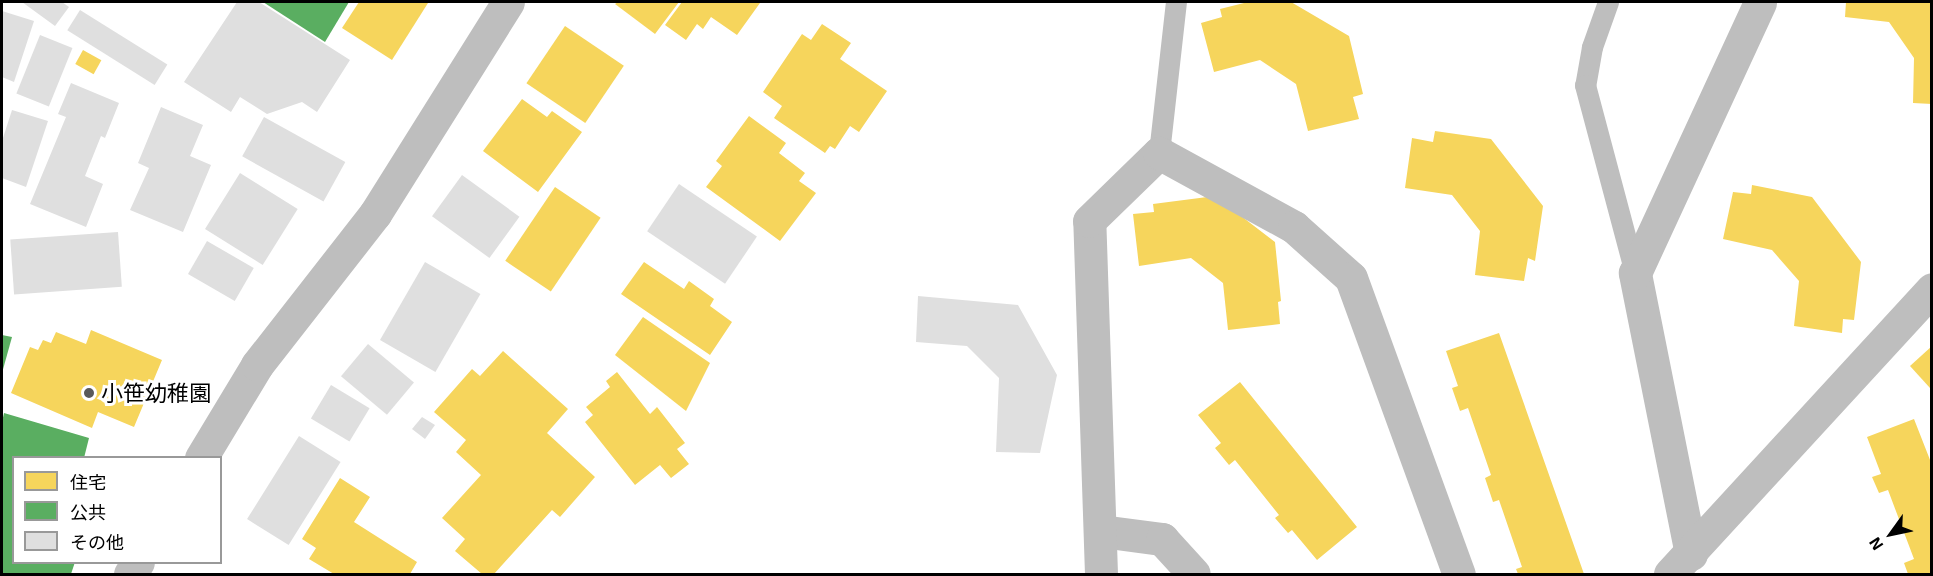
<!DOCTYPE html>
<html>
<head>
<meta charset="utf-8">
<style>
	body { margin:0 }
	#map { position:relative; width:1933px; height:576px; overflow:hidden; background:#fff; font-family:"Exo 2","Noto Sans JP",sans-serif }
	div>[style] { position:absolute }
	.homes>* { inset:0; background:#f6d55c; transform-origin:0 0 }
	.public>* { inset:0; background:#5aae61 }
	.building>* { inset:0; background:#dfdfdf; transform-origin:0 0 }
	.service>* { height:21px; margin:-10.5px; padding:0 10.5px; transform-origin:10.5px; border-radius:10.5px; background:#bebebe }
	.minor>* { height:33px; margin:-16.5px; padding:0 16.5px; transform-origin:16.5px; border-radius:16.5px; background:#bebebe }
	.tertiary>* { height:33px; margin:-16.5px; padding:0 16.5px; transform-origin:16.5px; border-radius:16.5px; background:#bebebe }
	.dots>* { width:16px; height:16px; translate:-50% -50%; box-sizing:border-box; border:3px solid #fff; border-radius:50% }
	span { translate:-50% -50%; white-space:nowrap; text-align:center; line-height:1.15; -webkit-text-stroke:6px #fff; paint-order:stroke }
	.poi-label { font-size:22px; color:#000 }
	.left { translate:0 -50%; text-align:left }
	.frame { position:absolute; inset:0; border:3px solid #000; pointer-events:none }
	.legend { position:absolute; left:12px; top:456px; width:210px; height:108px; box-sizing:border-box; background:#fff; border:2px solid #999; margin:0; padding:8px 10px; list-style:none; font-size:18px; color:#000 }
	.legend li { display:flex; align-items:center; gap:12px; height:30px }
	.legend b { width:30px; border:2px solid #999 }
	.north { position:absolute; left:1861px; top:504px; width:60px; height:60px; -webkit-text-stroke:4px #fff; paint-order:stroke; rotate:237deg; font-size:16px; font-weight:700; line-height:24px; text-align:center; color:#000 }
	.north::after { content:''; display:block; margin:auto; width:21px; height:27px; background:#000; clip-path:polygon(50% 0,100% 100%,50% 72%,0 100%) }
</style>
</head>
<body>
<div id="map">
	<div class="homes">
		<div style="clip-path:polygon(359px 2px,425px 2px,428px 3px,392px 60px,342px 28px)"></div>
		<div style="clip-path:polygon(618px 2px,679px 2px,655px 34px,615px 4px)"></div>
		<div style="clip-path:polygon(682px 2px,758px 2px,760px 3px,737px 35px,711px 17px,703px 29px,697px 24px,686px 40px,665px 25px)"></div>
		<div style="clip-path:polygon(1248px 2px,1291px 2px,1349px 36px,1363px 94px,1353px 97px,1359px 119px,1308px 131px,1296px 84px,1260px 60px,1214px 72px,1201px 23px,1222px 17px,1220px 9px)"></div>
		<div style="clip-path:polygon(1846px 2px,1932px 2px,1932px 104px,1913px 103px,1914px 58px,1889px 22px,1845px 17px)"></div>
		<div style="clip-path:polygon(822px 24px,851px 43px,840px 59px,887px 91px,859px 132px,850px 126px,835px 149px,830px 146px,825px 153px,774px 118px,782px 106px,763px 92px,802px 34px,811px 40px)"></div>
		<div style="left:565px;top:26px;width:71px;height:69px;rotate:34deg"></div>
		<div style="left:83px;top:50px;width:21px;height:16px;rotate:29deg"></div>
		<div style="clip-path:polygon(522px 99px,547px 117px,552px 111px,582px 132px,538px 192px,483px 151px)"></div>
		<div style="clip-path:polygon(749px 116px,786px 143px,779px 153px,805px 173px,799px 181px,816px 193px,780px 241px,706px 187px,722px 166px,716px 161px)"></div>
		<div style="clip-path:polygon(1435px 131px,1491px 139px,1543px 206px,1535px 261px,1528px 258px,1524px 281px,1475px 275px,1480px 231px,1452px 195px,1405px 188px,1412px 138px,1433px 142px)"></div>
		<div style="clip-path:polygon(1752px 185px,1812px 197px,1861px 262px,1854px 320px,1843px 319px,1842px 333px,1794px 326px,1799px 281px,1772px 250px,1723px 239px,1733px 192px,1751px 194px)"></div>
		<div style="left:555px;top:187px;width:55px;height:89px;rotate:34deg"></div>
		<div style="clip-path:polygon(1215px 196px,1275px 242px,1281px 301px,1278px 302px,1280px 324px,1228px 330px,1223px 283px,1191px 258px,1139px 266px,1133px 214px,1154px 212px,1153px 204px)"></div>
		<div style="clip-path:polygon(644px 262px,684px 289px,689px 281px,714px 299px,710px 306px,732px 322px,710px 355px,621px 294px)"></div>
		<div style="clip-path:polygon(643px 317px,710px 363px,686px 411px,615px 355px)"></div>
		<div style="clip-path:polygon(91px 330px,162px 360px,134px 427px,98px 412px,92px 428px,11px 393px,30px 347px,38px 350px,43px 340px,51px 343px,56px 332px,86px 344px)"></div>
		<div style="clip-path:polygon(1499px 333px,1584px 574px,1518px 574px,1516px 569px,1522px 567px,1499px 500px,1493px 502px,1485px 478px,1491px 475px,1468px 408px,1460px 411px,1452px 388px,1458px 386px,1446px 351px)"></div>
		<div style="clip-path:polygon(1932px 346px,1932px 386px,1930px 388px,1910px 366px)"></div>
		<div style="clip-path:polygon(503px 351px,568px 409px,547px 433px,595px 477px,560px 517px,552px 510px,494px 574px,482px 574px,455px 551px,465px 539px,442px 518px,481px 475px,456px 452px,466px 440px,434px 412px,472px 369px,480px 376px)"></div>
		<div style="clip-path:polygon(617px 372px,650px 414px,657px 407px,685px 443px,677px 449px,689px 464px,671px 478px,660px 465px,635px 485px,585px 422px,593px 415px,586px 407px,610px 387px,606px 381px)"></div>
		<div style="clip-path:polygon(1240px 382px,1357px 527px,1317px 560px,1292px 530px,1288px 533px,1275px 518px,1279px 515px,1235px 460px,1229px 465px,1215px 448px,1221px 443px,1198px 415px)"></div>
		<div style="clip-path:polygon(1914px 419px,1932px 465px,1932px 574px,1908px 574px,1904px 563px,1914px 559px,1888px 490px,1879px 493px,1872px 477px,1881px 474px,1867px 437px)"></div>
		<div style="clip-path:polygon(340px 478px,370px 497px,354px 522px,417px 562px,410px 574px,334px 574px,309px 559px,316px 548px,302px 539px)"></div>
	</div>
	<div class="public">
		<div style="clip-path:polygon(263px 2px,349px 2px,325px 42px)"></div>
		<div style="clip-path:polygon(2px 335px,12px 337px,2px 373px)"></div>
		<div style="clip-path:polygon(4px 413px,89px 438px,84px 458px,14px 458px,14px 562px,75px 562px,71px 574px,2px 574px,2px 422px)"></div>
	</div>
	<div class="building">
		<div style="clip-path:polygon(22px 2px,62px 2px,69px 7px,55px 26px)"></div>
		<div style="clip-path:polygon(237px 2px,259px 2px,350px 60px,317px 112px,302px 102px,267px 114px,240px 97px,231px 112px,184px 82px)"></div>
		<div style="left:80px;top:10px;width:103px;height:24px;rotate:32deg"></div>
		<div style="clip-path:polygon(2px 11px,34px 21px,14px 82px,2px 77px)"></div>
		<div style="left:40px;top:35px;width:35px;height:63px;rotate:22deg"></div>
		<div style="clip-path:polygon(71px 83px,119px 103px,105px 138px,101px 136px,85px 176px,103px 184px,86px 227px,30px 204px,66px 117px,58px 114px)"></div>
		<div style="clip-path:polygon(161px 107px,203px 125px,190px 156px,211px 165px,183px 232px,130px 210px,149px 168px,138px 163px)"></div>
		<div style="clip-path:polygon(12px 110px,48px 121px,26px 187px,2px 178px,2px 141px)"></div>
		<div style="left:264px;top:117px;width:93px;height:45px;rotate:29deg"></div>
		<div style="left:240px;top:173px;width:68px;height:66px;rotate:32deg"></div>
		<div style="left:462px;top:175px;width:71px;height:51px;rotate:36deg"></div>
		<div style="left:679px;top:184px;width:94px;height:57px;rotate:34deg"></div>
		<div style="left:118px;top:232px;width:55px;height:108px;rotate:86deg"></div>
		<div style="left:207px;top:241px;width:54px;height:38px;rotate:30deg"></div>
		<div style="left:425px;top:262px;width:64px;height:90px;rotate:30deg"></div>
		<div style="clip-path:polygon(918px 296px,1018px 305px,1057px 375px,1040px 453px,996px 452px,999px 378px,967px 346px,916px 342px)"></div>
		<div style="left:368px;top:344px;width:60px;height:42px;rotate:40deg"></div>
		<div style="left:331px;top:385px;width:45px;height:39px;rotate:31deg"></div>
		<div style="clip-path:polygon(422px 417px,435px 425px,425px 439px,412px 429px)"></div>
		<div style="left:299px;top:436px;width:49px;height:98px;rotate:32deg"></div>
	</div>
	<div class="service">
		<div style="left:1608px;top:2px;width:48px;rotate:109.6deg"></div>
		<div style="left:1592px;top:47px;width:39px;rotate:100deg"></div>
		<div style="left:1585px;top:85px;width:195px;rotate:75.1deg"></div>
		<div style="left:1159px;top:153px;width:152px;rotate:-83.6deg"></div>
	</div>
	<div class="minor">
		<div style="left:1101px;top:531px;width:62px;rotate:7.5deg"></div>
		<div style="left:1162px;top:539px;width:47px;rotate:47.6deg"></div>
		<div style="left:1691px;top:554px;width:287px;rotate:-101.3deg"></div>
		<div style="left:1635px;top:273px;width:298px;rotate:-65.2deg"></div>
		<div style="left:1101px;top:574px;width:353px;rotate:-91.9deg"></div>
		<div style="left:1089px;top:221px;width:98px;rotate:-44.2deg"></div>
		<div style="left:1159px;top:153px;width:154px;rotate:28.7deg"></div>
		<div style="left:1294px;top:227px;width:76px;rotate:41.8deg"></div>
		<div style="left:1351px;top:278px;width:315px;rotate:70deg"></div>
		<div style="left:1670px;top:574px;width:387px;rotate:-47.4deg"></div>
	</div>
	<div class="tertiary">
		<div style="left:201px;top:458px;width:109px;rotate:-58.9deg"></div>
		<div style="left:257px;top:365px;width:192px;rotate:-52deg"></div>
		<div style="left:375px;top:214px;width:250px;rotate:-57.9deg"></div>
		<div style="left:130px;top:574px;width:14px;rotate:-56deg"></div>
	</div>
	<div class="dots">
		<div style="left:89px;top:393px;background:#595959"></div>
	</div>
	<div class="poi-label">
		<span class="left" style="left:101px;top:393px">小笹幼稚園</span>
	</div>
	<div class="frame"></div>
	<ul class="legend">
	<li><b style="height:16px;background:#f6d55c"></b>住宅</li>
	<li><b style="height:16px;background:#5aae61"></b>公共</li>
	<li><b style="height:16px;background:#dfdfdf"></b>その他</li>
	</ul>
	<div class="north">N</div>
</div>
</body>
</html>
